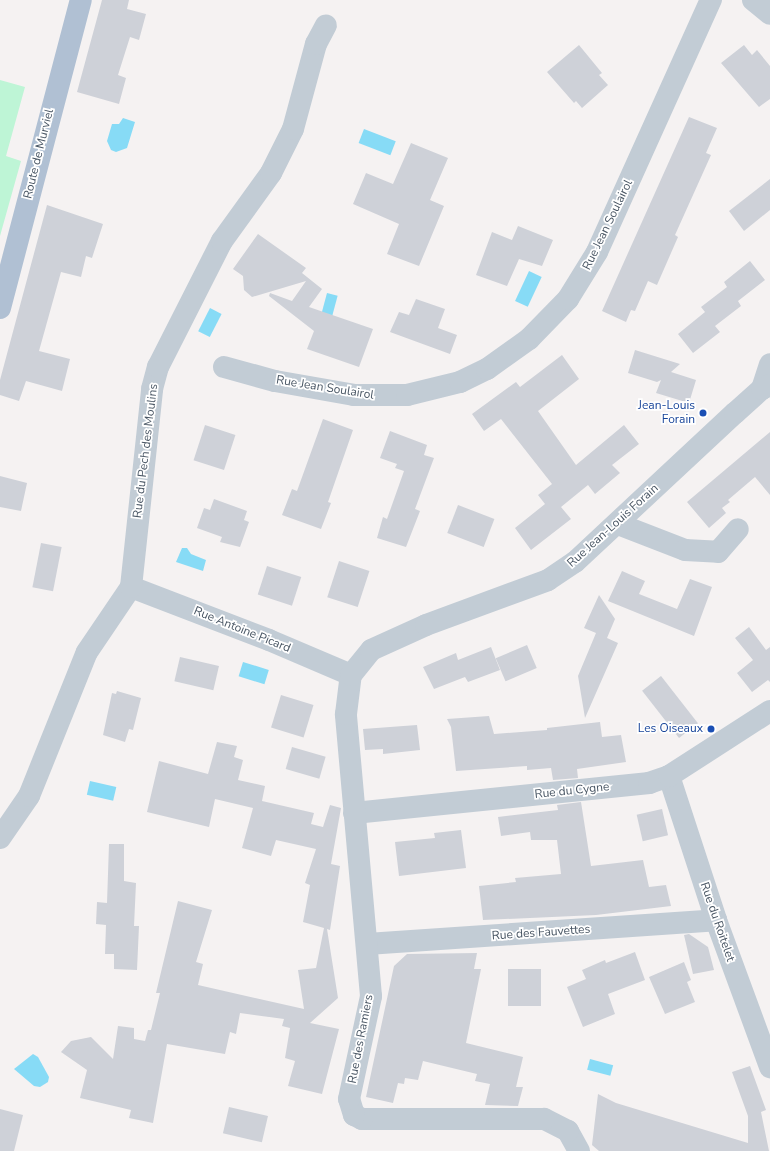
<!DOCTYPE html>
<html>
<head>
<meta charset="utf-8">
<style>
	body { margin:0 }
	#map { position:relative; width:770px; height:1151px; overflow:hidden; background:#f5f2f2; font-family:"Nunito Sans",sans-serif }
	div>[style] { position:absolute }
	.green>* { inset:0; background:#bef5d6 }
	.water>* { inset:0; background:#87dbf6; transform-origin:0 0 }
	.building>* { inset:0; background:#ced1d8; transform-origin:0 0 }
	.minor>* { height:22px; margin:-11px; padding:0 11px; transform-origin:11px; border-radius:11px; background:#c2ccd5 }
	.major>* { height:22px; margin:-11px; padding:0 11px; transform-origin:11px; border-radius:11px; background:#b0c0d3 }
	.dots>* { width:11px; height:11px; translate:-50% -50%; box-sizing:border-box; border:2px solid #fff; border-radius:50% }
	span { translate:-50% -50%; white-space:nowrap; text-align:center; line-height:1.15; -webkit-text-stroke:3.5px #fff; paint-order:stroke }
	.street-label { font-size:12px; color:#485563 }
	.transit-label { font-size:12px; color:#164399 }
	.right { translate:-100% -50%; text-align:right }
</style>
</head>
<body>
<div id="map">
	<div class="green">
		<div style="clip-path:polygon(0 80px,25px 87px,6px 156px,21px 161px,0 236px)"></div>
	</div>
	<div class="water">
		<div style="clip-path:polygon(123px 118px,135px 122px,127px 148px,116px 152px,111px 150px,107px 141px,112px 124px,119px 124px)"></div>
		<div style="left:364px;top:129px;width:34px;height:15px;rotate:21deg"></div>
		<div style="left:529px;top:271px;width:14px;height:33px;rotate:25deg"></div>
		<div style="left:327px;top:293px;width:11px;height:23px;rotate:15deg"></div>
		<div style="left:210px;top:308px;width:13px;height:26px;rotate:27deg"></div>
		<div style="clip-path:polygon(182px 548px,187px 548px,191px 554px,206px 560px,203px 571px,176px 562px)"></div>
		<div style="left:243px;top:662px;width:27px;height:15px;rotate:17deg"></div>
		<div style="left:90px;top:781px;width:27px;height:14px;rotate:13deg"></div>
		<div style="clip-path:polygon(33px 1054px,38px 1057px,49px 1077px,48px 1082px,40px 1087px,34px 1086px,14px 1069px)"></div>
		<div style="left:590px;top:1059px;width:24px;height:11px;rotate:15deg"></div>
	</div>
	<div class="building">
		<div style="clip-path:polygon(102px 0,129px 0,127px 9px,146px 14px,139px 40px,130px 37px,118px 75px,126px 78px,119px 104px,77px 92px)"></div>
		<div style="clip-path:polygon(579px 45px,602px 73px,599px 75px,608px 85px,582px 108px,576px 101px,574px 103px,547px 72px)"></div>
		<div style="clip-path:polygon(744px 45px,752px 55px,757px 50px,770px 66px,770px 99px,759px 107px,721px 63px)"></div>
		<div style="clip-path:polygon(689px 117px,717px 128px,706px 153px,711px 155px,675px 235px,678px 237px,657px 285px,648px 281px,635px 311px,631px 310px,626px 322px,602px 311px)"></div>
		<div style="clip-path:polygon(411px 143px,448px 158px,430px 200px,444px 206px,419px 266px,387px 254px,399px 224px,353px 204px,366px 173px,393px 184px)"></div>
		<div style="clip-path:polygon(770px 179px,770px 210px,744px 231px,729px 211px)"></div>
		<div style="clip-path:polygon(47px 205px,103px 224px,92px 258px,86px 256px,81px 277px,61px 272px,39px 351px,70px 359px,62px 391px,26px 381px,19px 401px,0 395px,0 380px)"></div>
		<div style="clip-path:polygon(518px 226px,553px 240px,542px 266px,519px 259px,507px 286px,476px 275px,492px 232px,512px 240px)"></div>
		<div style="clip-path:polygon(258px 234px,306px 268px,302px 273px,322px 289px,309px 307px,373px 329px,359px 367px,307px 349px,314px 331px,269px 296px,270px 293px,292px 301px,306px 281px,252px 297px,244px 290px,243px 276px,233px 269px)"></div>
		<div style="clip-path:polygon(750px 261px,765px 280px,738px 301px,741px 306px,715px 326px,720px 332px,693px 353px,678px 334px,705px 312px,701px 307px,727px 287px,724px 282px)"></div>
		<div style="clip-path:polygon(416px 299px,445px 309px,438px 328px,457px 335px,450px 354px,390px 332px,399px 312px,409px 315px)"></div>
		<div style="clip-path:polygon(635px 350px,680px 364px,671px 372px,696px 380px,689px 403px,656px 393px,661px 380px,657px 382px,628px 373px)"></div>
		<div style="clip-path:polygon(562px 355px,579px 379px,538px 411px,576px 465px,624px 425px,639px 444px,612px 465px,620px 473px,595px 494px,588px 485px,561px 507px,571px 519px,531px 550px,515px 528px,545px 504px,538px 495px,552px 484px,501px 419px,484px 431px,472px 414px,516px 382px,520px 387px)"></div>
		<div style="clip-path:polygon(323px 419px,353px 430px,328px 502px,331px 503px,321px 529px,282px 515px,292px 489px,297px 491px)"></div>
		<div style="left:205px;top:425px;width:32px;height:37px;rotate:18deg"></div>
		<div style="clip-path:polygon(390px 431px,427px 445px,424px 455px,434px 458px,415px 509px,420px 511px,406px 547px,377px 538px,383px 517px,387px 519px,404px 471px,395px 468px,397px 464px,380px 458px)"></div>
		<div style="clip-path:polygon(770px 432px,770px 495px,755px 477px,728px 500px,730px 502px,722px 508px,726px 513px,709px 528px,687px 502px)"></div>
		<div style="clip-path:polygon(0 476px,27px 483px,21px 511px,0 507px)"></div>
		<div style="clip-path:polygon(214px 499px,247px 511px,244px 520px,249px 522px,240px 547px,220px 542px,222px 537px,197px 528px,204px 508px,210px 510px)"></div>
		<div style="left:458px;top:505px;width:39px;height:30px;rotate:21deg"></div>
		<div style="left:41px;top:543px;width:21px;height:45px;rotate:11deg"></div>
		<div style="left:339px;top:561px;width:32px;height:38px;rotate:18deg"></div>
		<div style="left:267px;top:566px;width:36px;height:30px;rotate:18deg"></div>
		<div style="clip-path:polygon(622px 571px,645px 581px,639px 594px,677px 609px,690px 579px,712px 587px,694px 636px,608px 601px)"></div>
		<div style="clip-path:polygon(599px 595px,615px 619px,607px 638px,618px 643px,585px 718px,578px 676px,596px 633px,584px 628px)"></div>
		<div style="clip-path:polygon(749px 627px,766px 650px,770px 647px,770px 682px,768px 680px,752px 692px,737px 673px,753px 660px,735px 638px)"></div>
		<div style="left:527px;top:645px;width:25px;height:34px;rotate:67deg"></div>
		<div style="clip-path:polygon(491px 647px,500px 670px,468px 682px,465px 677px,434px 689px,423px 667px,456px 653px,458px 660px)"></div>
		<div style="left:180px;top:657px;width:40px;height:25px;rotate:13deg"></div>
		<div style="left:661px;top:676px;width:60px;height:24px;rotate:52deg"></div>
		<div style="clip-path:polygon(117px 691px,141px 698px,133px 730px,129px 729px,125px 742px,103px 735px,112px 693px,116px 694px)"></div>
		<div style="left:281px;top:695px;width:34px;height:34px;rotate:17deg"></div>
		<div style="clip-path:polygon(489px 716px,494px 734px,547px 730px,547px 728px,600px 722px,602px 737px,621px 735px,626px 762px,577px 769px,578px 778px,553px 780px,551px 768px,527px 770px,527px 766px,456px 771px,451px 727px,447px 719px)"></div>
		<div style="clip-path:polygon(417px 725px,420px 750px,383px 754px,383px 749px,365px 750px,363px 729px)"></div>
		<div style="clip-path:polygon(217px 742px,237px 746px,234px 757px,243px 760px,238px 780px,265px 786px,262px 801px,314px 813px,311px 824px,323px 827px,330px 805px,341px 808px,331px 864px,340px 866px,330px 930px,327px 929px,338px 998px,310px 1023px,339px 1029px,322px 1094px,288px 1086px,295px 1061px,285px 1058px,290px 1028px,282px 1026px,284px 1019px,240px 1013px,236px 1034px,230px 1032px,225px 1054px,167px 1044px,153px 1123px,129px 1118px,131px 1110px,80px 1098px,87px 1070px,61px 1052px,71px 1041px,91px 1037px,113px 1059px,118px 1026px,134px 1028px,134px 1039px,145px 1041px,148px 1030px,151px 1030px,160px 993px,156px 993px,178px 901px,212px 910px,196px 962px,203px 964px,198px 985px,304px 1009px,298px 970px,316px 968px,324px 928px,303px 922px,310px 885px,305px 883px,316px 849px,276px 840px,271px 856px,242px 848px,253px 808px,215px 799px,209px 827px,147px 812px,159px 761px,208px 774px)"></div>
		<div style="left:292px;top:747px;width:35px;height:23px;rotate:16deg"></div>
		<div style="clip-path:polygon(581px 802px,591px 866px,643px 860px,649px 887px,666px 885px,671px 906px,596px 915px,483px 920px,479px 886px,516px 882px,515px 878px,561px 874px,557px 840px,531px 840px,530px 832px,501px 836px,498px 817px,558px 810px,557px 805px)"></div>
		<div style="left:662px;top:809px;width:27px;height:26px;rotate:77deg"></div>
		<div style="clip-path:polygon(461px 830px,466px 868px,399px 876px,395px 842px,435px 838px,434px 833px)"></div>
		<div style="clip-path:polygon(109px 844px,124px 844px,124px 881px,136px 883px,134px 926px,139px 926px,137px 970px,114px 969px,114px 954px,105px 954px,106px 925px,96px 924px,97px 902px,107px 903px)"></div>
		<div style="clip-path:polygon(689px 934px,708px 947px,714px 970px,693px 974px,684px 935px)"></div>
		<div style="clip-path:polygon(635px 952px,645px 980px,608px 994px,615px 1014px,583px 1027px,567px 987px,586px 979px,582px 970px,605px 960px,606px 963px)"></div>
		<div style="clip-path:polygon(477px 953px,474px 969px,481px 969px,466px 1043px,523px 1057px,516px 1087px,523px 1087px,518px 1106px,485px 1105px,490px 1084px,475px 1081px,477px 1074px,423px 1061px,418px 1080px,405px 1078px,404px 1084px,398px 1083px,393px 1103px,366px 1097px,394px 966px,407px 954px)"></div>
		<div style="clip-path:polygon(684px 962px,691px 980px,687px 982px,695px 1002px,665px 1014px,649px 977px)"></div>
		<div style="left:508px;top:969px;width:33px;height:37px"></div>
		<div style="clip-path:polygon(750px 1066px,766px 1110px,761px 1112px,769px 1151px,599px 1151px,592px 1145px,598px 1094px,616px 1103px,748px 1143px,748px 1116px,732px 1072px)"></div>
		<div style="left:229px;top:1107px;width:40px;height:27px;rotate:13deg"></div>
		<div style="clip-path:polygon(0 1109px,23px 1115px,14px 1151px,0 1151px)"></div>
	</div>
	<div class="minor">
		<div style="left:753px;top:0;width:22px;rotate:39deg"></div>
		<div style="left:224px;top:367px;width:53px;rotate:15.4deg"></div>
		<div style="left:275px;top:381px;width:80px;rotate:10deg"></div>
		<div style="left:354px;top:395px;width:53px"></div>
		<div style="left:407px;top:395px;width:55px;rotate:-13.8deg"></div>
		<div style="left:460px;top:382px;width:30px;rotate:-26deg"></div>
		<div style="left:487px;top:369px;width:52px;rotate:-35.5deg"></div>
		<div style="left:529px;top:339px;width:56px;rotate:-45.7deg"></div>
		<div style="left:568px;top:299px;width:55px;rotate:-58.3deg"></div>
		<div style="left:597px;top:252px;width:277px;rotate:-65.7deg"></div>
		<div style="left:762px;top:389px;width:26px;rotate:-72deg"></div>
		<div style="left:618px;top:524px;width:72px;rotate:21.2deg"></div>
		<div style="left:685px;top:550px;width:33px;rotate:3deg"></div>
		<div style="left:718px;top:552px;width:30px;rotate:-49deg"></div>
		<div style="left:131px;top:587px;width:148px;rotate:21deg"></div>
		<div style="left:269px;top:640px;width:89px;rotate:23.1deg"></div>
		<div style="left:669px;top:776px;width:151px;rotate:71.9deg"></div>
		<div style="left:716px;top:920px;width:157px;rotate:69.8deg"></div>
		<div style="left:354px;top:813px;width:297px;rotate:-5.8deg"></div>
		<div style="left:649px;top:783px;width:21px;rotate:-19deg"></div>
		<div style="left:669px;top:776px;width:120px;rotate:-32.8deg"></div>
		<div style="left:0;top:838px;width:51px;rotate:-55.4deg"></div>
		<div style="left:29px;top:796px;width:155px;rotate:-68.1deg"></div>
		<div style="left:87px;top:652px;width:78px;rotate:-55.9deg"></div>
		<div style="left:131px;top:587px;width:199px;rotate:-83.9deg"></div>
		<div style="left:152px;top:389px;width:23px;rotate:-75deg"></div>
		<div style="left:158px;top:367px;width:141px;rotate:-63.1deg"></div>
		<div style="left:222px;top:241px;width:84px;rotate:-54.2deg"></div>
		<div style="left:271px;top:173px;width:49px;rotate:-63.4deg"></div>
		<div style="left:293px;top:129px;width:88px;rotate:-74.9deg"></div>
		<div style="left:316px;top:44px;width:21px;rotate:-62deg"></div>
		<div style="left:367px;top:944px;width:350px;rotate:-3.9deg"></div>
		<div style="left:579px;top:1151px;width:23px;rotate:-119deg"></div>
		<div style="left:568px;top:1131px;width:27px;rotate:-153deg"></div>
		<div style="left:544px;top:1119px;width:182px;rotate:180deg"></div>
		<div style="left:362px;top:1119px;width:9px;rotate:-153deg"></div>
		<div style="left:354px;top:1115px;width:17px;rotate:-107deg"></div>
		<div style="left:349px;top:1099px;width:105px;rotate:-77.9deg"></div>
		<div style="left:371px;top:996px;width:283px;rotate:-95.1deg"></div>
		<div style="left:346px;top:714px;width:39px;rotate:-83deg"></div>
		<div style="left:351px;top:675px;width:32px;rotate:-51deg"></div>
		<div style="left:371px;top:650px;width:60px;rotate:-24.4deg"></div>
		<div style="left:426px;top:625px;width:130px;rotate:-20.2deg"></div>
		<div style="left:548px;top:580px;width:32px;rotate:-34deg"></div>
		<div style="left:575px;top:562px;width:219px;rotate:-43deg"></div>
		<div style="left:735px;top:413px;width:36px;rotate:-42deg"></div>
		<div style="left:762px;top:389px;width:9px;rotate:-27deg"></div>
	</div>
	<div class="major">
		<div style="left:0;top:308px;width:318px;rotate:-75.3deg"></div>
	</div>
	<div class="dots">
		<div style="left:703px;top:413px;background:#1a4fb4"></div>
		<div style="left:711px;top:729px;background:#1a4fb4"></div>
	</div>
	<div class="street-label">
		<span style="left:39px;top:154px;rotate:-76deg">Route de Murviel</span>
		<span style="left:608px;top:225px;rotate:-64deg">Rue Jean Soulairol</span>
		<span style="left:325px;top:388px;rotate:9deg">Rue Jean Soulairol</span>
		<span style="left:146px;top:451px;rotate:-83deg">Rue du Pech des Moulins</span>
		<span style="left:613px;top:526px;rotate:-42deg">Rue Jean-Louis Forain</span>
		<span style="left:242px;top:630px;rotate:22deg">Rue Antoine Picard</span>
		<span style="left:572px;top:791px;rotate:-6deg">Rue du Cygne</span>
		<span style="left:717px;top:922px;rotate:71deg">Rue du Roitelet</span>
		<span style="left:541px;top:933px;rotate:-4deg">Rue des Fauvettes</span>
		<span style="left:361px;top:1039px;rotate:-79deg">Rue des Ramiers</span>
	</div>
	<div class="transit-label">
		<span class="right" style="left:695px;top:413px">Jean-Louis<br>Forain</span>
		<span class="right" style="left:703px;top:729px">Les Oiseaux</span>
	</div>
</div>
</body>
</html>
